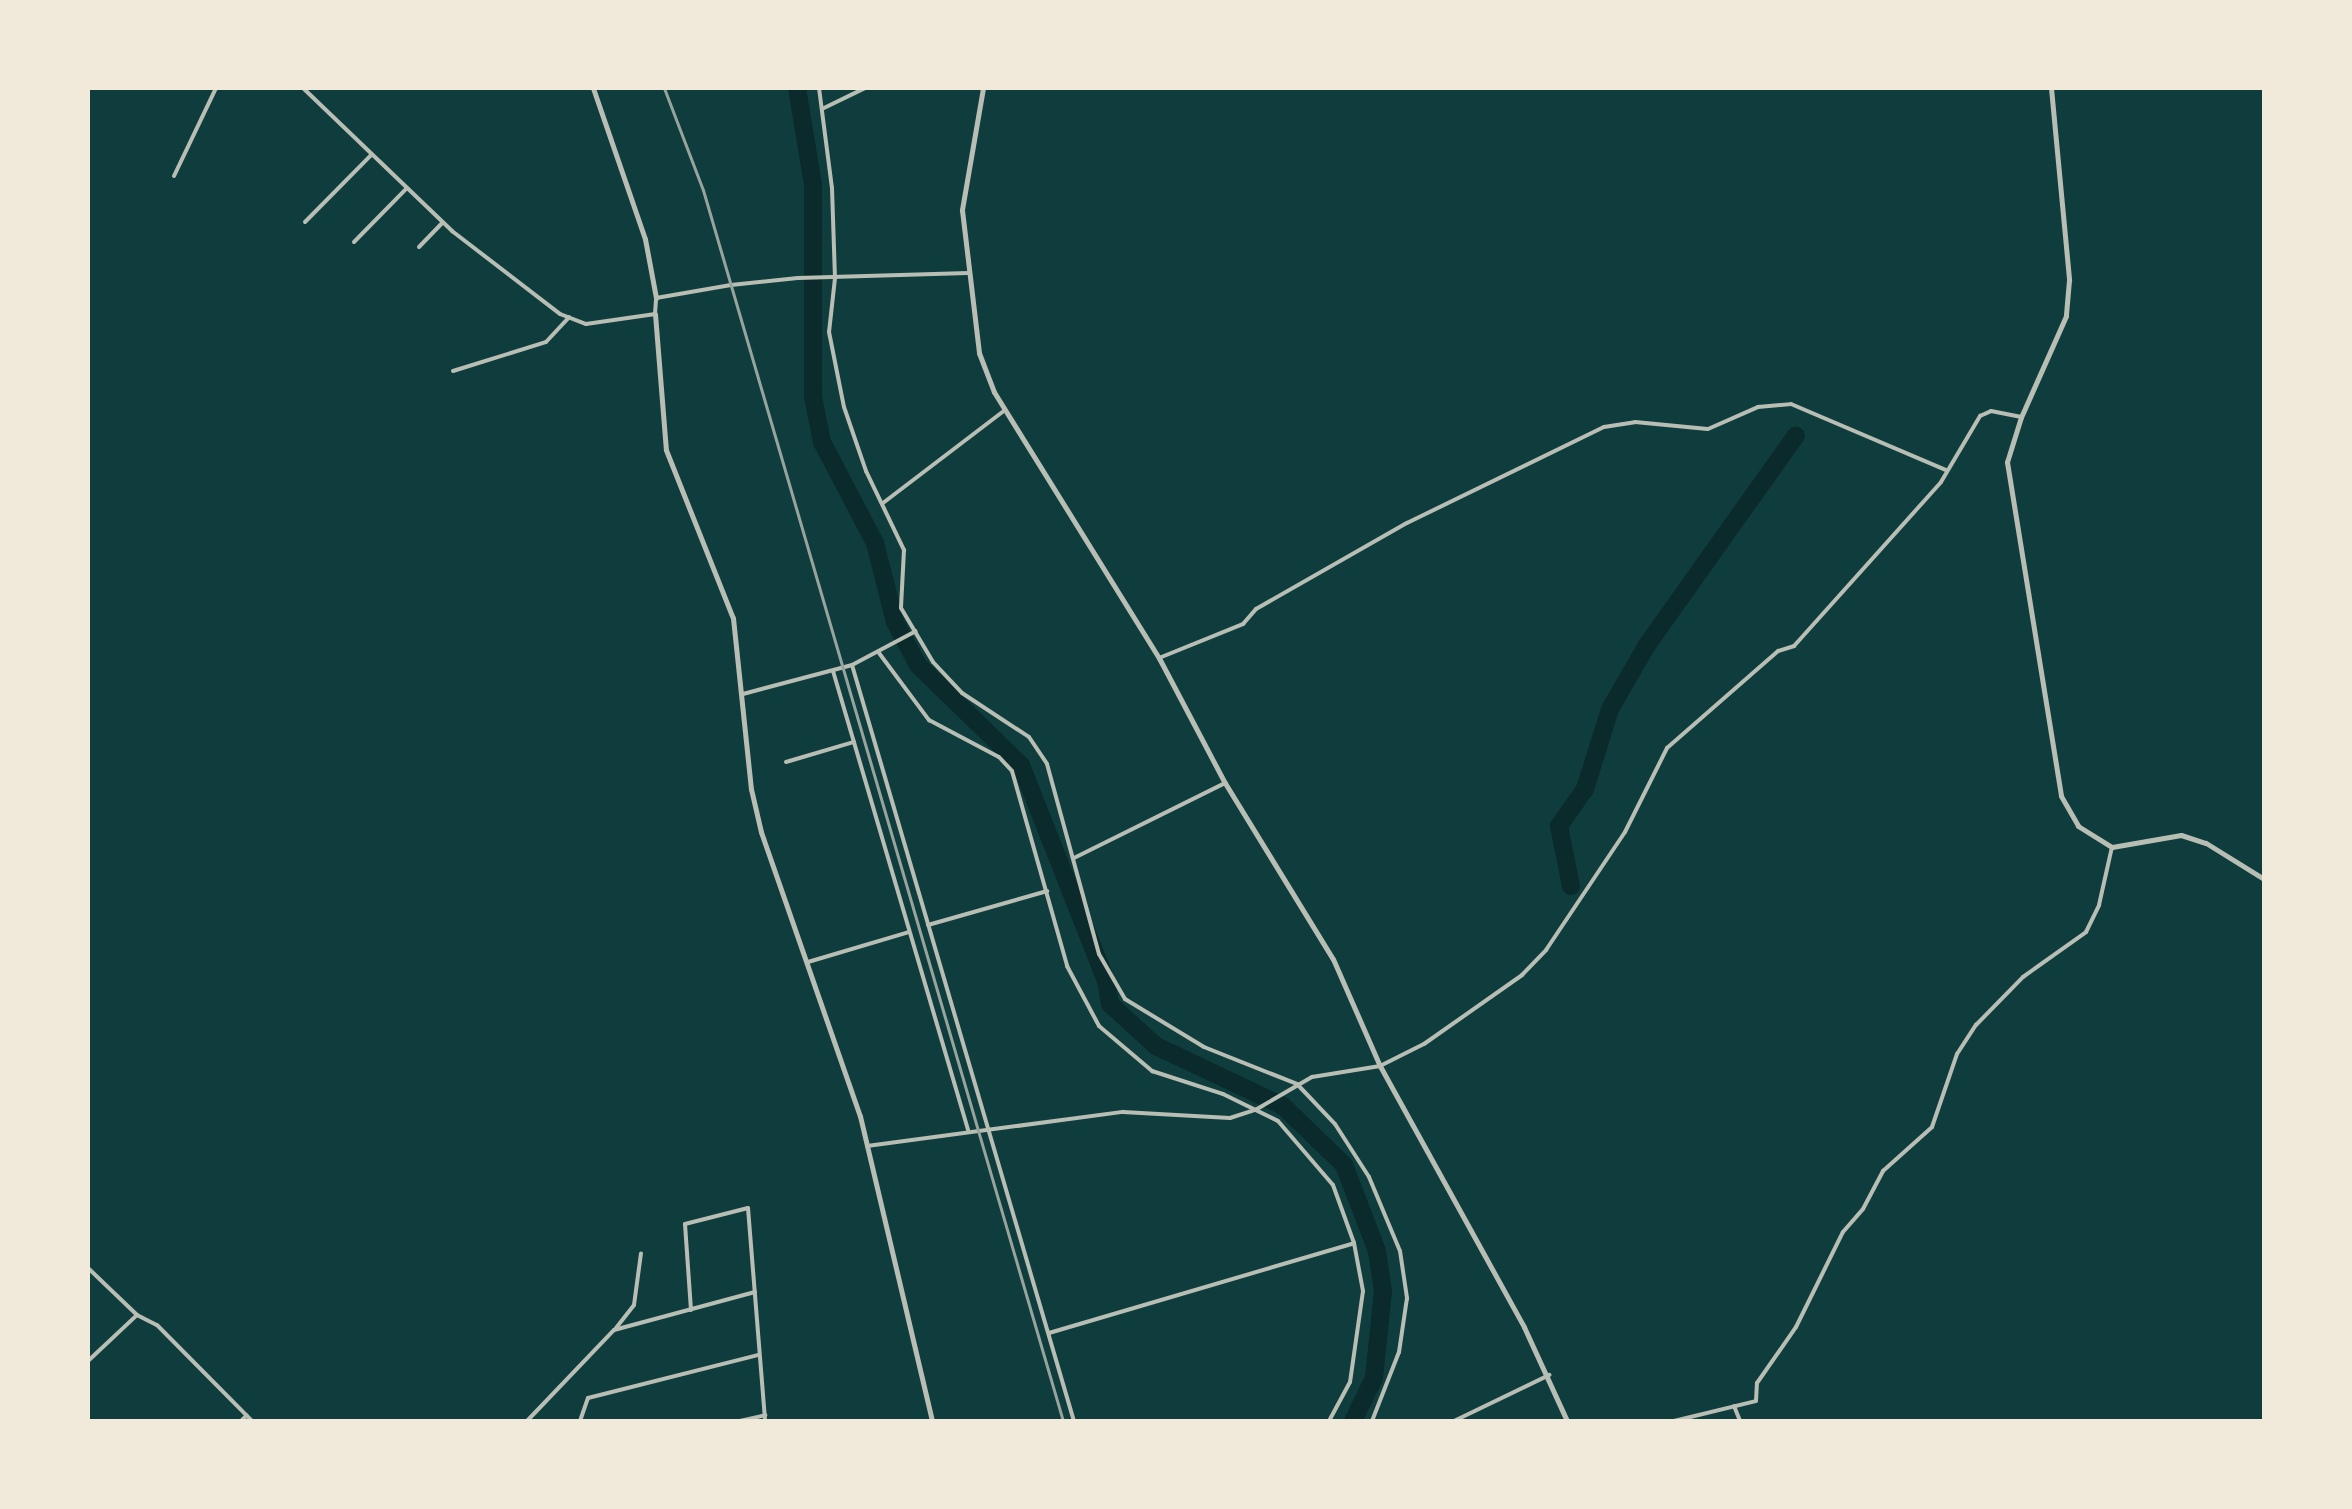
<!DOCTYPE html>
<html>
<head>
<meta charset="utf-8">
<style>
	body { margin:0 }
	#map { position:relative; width:2352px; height:1509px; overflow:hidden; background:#0f3d3e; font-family:Helvetica,sans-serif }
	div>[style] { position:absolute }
	.river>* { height:18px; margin:-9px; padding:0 9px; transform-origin:9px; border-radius:9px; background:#0a2a2b }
	.minor>* { height:4px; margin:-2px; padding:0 2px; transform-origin:2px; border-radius:2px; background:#b8beb3 }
	.tertiary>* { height:5px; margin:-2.5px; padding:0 2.5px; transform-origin:2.5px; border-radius:2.5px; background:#b8beb3 }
	.rail>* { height:3px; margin:-1.5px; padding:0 1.5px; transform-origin:1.5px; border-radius:1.5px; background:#97a49c }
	span { translate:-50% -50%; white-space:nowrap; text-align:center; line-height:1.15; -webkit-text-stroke:7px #f1e9da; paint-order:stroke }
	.frame { position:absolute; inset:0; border:90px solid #f1e9da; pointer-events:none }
</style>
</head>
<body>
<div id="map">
	<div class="river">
		<div style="left:797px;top:88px;width:98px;rotate:80.6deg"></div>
		<div style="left:813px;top:185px;width:212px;rotate:90deg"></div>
		<div style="left:813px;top:397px;width:46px;rotate:78.7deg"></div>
		<div style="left:822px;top:442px;width:114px;rotate:62.3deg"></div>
		<div style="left:875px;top:543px;width:81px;rotate:75.8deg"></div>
		<div style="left:895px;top:622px;width:49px;rotate:61.9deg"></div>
		<div style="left:918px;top:665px;width:144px;rotate:44.2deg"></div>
		<div style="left:1021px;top:765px;width:232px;rotate:68.5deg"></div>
		<div style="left:1106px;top:981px;width:23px;rotate:80deg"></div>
		<div style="left:1110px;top:1004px;width:62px;rotate:42.4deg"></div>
		<div style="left:1156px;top:1046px;width:140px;rotate:25.3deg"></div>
		<div style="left:1283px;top:1106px;width:85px;rotate:44deg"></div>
		<div style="left:1344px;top:1165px;width:92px;rotate:69deg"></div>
		<div style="left:1377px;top:1251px;width:40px;rotate:81.5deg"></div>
		<div style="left:1383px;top:1291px;width:87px;rotate:95.9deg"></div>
		<div style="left:1374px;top:1378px;width:48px;rotate:116deg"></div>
		<div style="left:1571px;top:886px;width:61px;rotate:-101.3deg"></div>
		<div style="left:1559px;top:826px;width:45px;rotate:-54.9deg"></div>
		<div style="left:1585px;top:789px;width:84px;rotate:-72.6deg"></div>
		<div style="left:1610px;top:709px;width:74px;rotate:-60deg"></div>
		<div style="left:1647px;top:645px;width:257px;rotate:-54.6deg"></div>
	</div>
	<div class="minor">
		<div style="left:303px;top:88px;width:207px;rotate:43.8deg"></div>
		<div style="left:452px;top:231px;width:136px;rotate:37.5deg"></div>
		<div style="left:560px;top:314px;width:28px;rotate:21deg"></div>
		<div style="left:586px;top:324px;width:70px;rotate:-8.2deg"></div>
		<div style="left:655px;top:314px;width:16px;rotate:-86deg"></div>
		<div style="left:656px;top:298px;width:76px;rotate:-9.8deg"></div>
		<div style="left:731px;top:285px;width:67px;rotate:-6deg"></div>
		<div style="left:798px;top:278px;width:170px;rotate:-1.7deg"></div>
		<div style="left:819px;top:88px;width:101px;rotate:82.6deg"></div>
		<div style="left:832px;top:188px;width:90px;rotate:88.1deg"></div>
		<div style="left:835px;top:278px;width:54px;rotate:96.3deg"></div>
		<div style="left:829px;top:332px;width:76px;rotate:78.7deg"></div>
		<div style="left:844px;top:407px;width:68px;rotate:71deg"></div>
		<div style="left:866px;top:471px;width:88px;rotate:64.3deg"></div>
		<div style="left:904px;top:550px;width:58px;rotate:93deg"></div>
		<div style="left:901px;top:608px;width:63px;rotate:59.3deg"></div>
		<div style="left:933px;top:662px;width:42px;rotate:46.9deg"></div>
		<div style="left:962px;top:693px;width:80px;rotate:33.3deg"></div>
		<div style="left:1029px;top:737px;width:32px;rotate:56deg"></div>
		<div style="left:1047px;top:764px;width:197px;rotate:74.7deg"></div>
		<div style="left:1099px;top:954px;width:52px;rotate:60deg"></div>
		<div style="left:1125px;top:999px;width:92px;rotate:31.3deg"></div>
		<div style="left:1204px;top:1047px;width:100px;rotate:21.7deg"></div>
		<div style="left:1297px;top:1084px;width:55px;rotate:46.5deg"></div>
		<div style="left:1335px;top:1124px;width:63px;rotate:57.3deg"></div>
		<div style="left:1369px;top:1177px;width:80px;rotate:67.3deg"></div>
		<div style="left:1400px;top:1251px;width:48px;rotate:81.5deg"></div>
		<div style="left:1407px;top:1298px;width:55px;rotate:98.4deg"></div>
		<div style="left:1399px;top:1352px;width:74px;rotate:111.4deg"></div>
		<div style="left:824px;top:108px;width:46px;rotate:-26deg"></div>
		<div style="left:174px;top:176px;width:98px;rotate:-64.5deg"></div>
		<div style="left:305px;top:222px;width:93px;rotate:-45.4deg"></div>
		<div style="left:354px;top:242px;width:74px;rotate:-45.5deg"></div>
		<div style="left:419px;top:247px;width:33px;rotate:-46deg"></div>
		<div style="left:453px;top:371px;width:97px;rotate:-17.3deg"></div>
		<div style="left:546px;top:342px;width:34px;rotate:-47deg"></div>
		<div style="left:883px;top:503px;width:153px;rotate:-37.3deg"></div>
		<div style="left:879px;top:653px;width:84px;rotate:53.3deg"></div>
		<div style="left:929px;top:720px;width:79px;rotate:27.9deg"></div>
		<div style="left:999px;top:757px;width:19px;rotate:47deg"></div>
		<div style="left:1012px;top:771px;width:203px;rotate:74.2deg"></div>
		<div style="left:1067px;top:966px;width:68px;rotate:61.9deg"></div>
		<div style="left:1099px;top:1026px;width:70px;rotate:40.3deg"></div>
		<div style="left:1152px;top:1071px;width:75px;rotate:17.9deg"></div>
		<div style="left:1223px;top:1094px;width:61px;rotate:26.1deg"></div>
		<div style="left:1278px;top:1121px;width:84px;rotate:49.3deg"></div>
		<div style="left:1333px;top:1185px;width:62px;rotate:70.1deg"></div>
		<div style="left:1354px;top:1243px;width:49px;rotate:79.4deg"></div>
		<div style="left:1363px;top:1291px;width:92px;rotate:98.1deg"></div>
		<div style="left:1350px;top:1382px;width:44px;rotate:118.3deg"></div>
		<div style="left:1159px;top:658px;width:91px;rotate:-22deg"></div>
		<div style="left:1243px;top:624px;width:20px;rotate:-49deg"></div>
		<div style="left:1256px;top:609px;width:174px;rotate:-29.7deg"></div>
		<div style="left:1407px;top:523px;width:219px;rotate:-26deg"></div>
		<div style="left:1604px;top:427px;width:31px;rotate:-9deg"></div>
		<div style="left:1635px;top:422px;width:73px;rotate:5.5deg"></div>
		<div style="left:1708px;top:429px;width:55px;rotate:-23.7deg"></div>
		<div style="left:1758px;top:407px;width:33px;rotate:-5deg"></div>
		<div style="left:1791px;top:404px;width:168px;rotate:23.1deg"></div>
		<div style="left:852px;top:665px;width:788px;rotate:73.64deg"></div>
		<div style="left:833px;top:671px;width:478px;rotate:73.6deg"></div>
		<div style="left:743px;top:694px;width:113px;rotate:-14.9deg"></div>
		<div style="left:852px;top:665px;width:72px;rotate:-28deg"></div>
		<div style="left:786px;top:762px;width:71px;rotate:-16.4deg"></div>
		<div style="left:1074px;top:858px;width:169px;rotate:-26.4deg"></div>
		<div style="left:928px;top:925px;width:124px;rotate:-15.9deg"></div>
		<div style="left:808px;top:962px;width:105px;rotate:-16.5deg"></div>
		<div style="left:867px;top:1146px;width:258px;rotate:-7.6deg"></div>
		<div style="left:1123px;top:1112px;width:107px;rotate:3.2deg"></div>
		<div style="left:1230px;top:1118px;width:28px;rotate:-18deg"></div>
		<div style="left:1257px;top:1109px;width:64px;rotate:-30.2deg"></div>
		<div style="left:1312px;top:1077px;width:69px;rotate:-9.2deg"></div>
		<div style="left:1380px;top:1066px;width:49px;rotate:-26.6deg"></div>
		<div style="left:1424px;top:1044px;width:120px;rotate:-35.1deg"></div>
		<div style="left:1522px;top:975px;width:35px;rotate:-46deg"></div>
		<div style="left:1546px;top:950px;width:142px;rotate:-56.2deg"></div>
		<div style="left:1625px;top:832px;width:94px;rotate:-63.4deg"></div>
		<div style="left:1667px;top:748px;width:147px;rotate:-41.1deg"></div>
		<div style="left:1778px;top:651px;width:17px;rotate:-17deg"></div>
		<div style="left:1794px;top:646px;width:220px;rotate:-48.1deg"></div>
		<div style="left:1941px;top:482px;width:77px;rotate:-59.4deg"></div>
		<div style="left:1980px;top:416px;width:12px;rotate:-24deg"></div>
		<div style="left:1991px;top:411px;width:31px;rotate:11deg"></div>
		<div style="left:88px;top:1268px;width:68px;rotate:43.8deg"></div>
		<div style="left:137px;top:1315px;width:22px;rotate:27deg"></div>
		<div style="left:157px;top:1325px;width:135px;rotate:45.3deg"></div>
		<div style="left:691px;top:1310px;width:86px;rotate:-94deg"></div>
		<div style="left:685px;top:1224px;width:65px;rotate:-14.3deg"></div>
		<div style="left:748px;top:1208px;width:214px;rotate:85.4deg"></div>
		<div style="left:616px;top:1328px;width:29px;rotate:-52deg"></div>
		<div style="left:634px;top:1305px;width:52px;rotate:-82.3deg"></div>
		<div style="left:1049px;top:1333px;width:318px;rotate:-16.4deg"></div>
		<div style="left:88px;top:1361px;width:67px;rotate:-43.2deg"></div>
		<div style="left:1734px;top:1406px;width:16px;rotate:68deg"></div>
		<div style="left:241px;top:1421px;width:8px;rotate:-45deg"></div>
		<div style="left:527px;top:1421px;width:126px;rotate:-46.3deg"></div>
		<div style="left:614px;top:1330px;width:146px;rotate:-15.1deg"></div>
		<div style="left:580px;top:1421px;width:24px;rotate:-71deg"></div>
		<div style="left:588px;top:1398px;width:175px;rotate:-14.2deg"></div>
		<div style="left:740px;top:1421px;width:26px;rotate:-13deg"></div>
		<div style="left:1454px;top:1421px;width:106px;rotate:-25.8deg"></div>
		<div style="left:1674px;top:1421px;width:84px;rotate:-13.7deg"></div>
		<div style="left:1756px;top:1401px;width:18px;rotate:-87deg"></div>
		<div style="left:1757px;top:1383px;width:68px;rotate:-55.1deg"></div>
		<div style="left:1796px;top:1327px;width:106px;rotate:-63.7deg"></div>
		<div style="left:1843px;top:1232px;width:30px;rotate:-49deg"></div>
		<div style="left:1863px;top:1209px;width:43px;rotate:-62.2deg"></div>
		<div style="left:1883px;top:1171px;width:66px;rotate:-41.9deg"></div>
		<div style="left:1932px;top:1127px;width:77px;rotate:-71.1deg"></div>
		<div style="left:1957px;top:1054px;width:35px;rotate:-57deg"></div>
		<div style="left:1976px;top:1025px;width:67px;rotate:-45.6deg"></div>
		<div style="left:2023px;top:977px;width:77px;rotate:-35.5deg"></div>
		<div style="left:2086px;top:932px;width:30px;rotate:-64deg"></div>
		<div style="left:2099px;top:905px;width:59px;rotate:-77.4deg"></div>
	</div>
	<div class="tertiary">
		<div style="left:593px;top:88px;width:160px;rotate:71deg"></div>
		<div style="left:645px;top:239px;width:60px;rotate:79.4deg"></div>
		<div style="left:983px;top:88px;width:124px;rotate:99.8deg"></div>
		<div style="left:962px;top:210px;width:144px;rotate:83.2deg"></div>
		<div style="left:979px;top:353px;width:42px;rotate:69deg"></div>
		<div style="left:994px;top:392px;width:313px;rotate:58.2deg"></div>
		<div style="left:1159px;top:658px;width:141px;rotate:62.2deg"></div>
		<div style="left:1225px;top:783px;width:206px;rotate:58.5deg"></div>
		<div style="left:1333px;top:959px;width:117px;rotate:66.3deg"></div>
		<div style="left:1380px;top:1066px;width:298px;rotate:61.1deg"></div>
		<div style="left:1524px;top:1327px;width:103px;rotate:65.4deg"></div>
		<div style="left:2051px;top:88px;width:193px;rotate:84.6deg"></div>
		<div style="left:2069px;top:280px;width:36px;rotate:95deg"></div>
		<div style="left:2066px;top:316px;width:111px;rotate:114deg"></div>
		<div style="left:2021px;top:417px;width:47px;rotate:107.3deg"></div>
		<div style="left:2007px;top:462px;width:338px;rotate:80.8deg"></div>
		<div style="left:2061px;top:796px;width:34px;rotate:60deg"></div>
		<div style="left:2078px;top:826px;width:40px;rotate:32deg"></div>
		<div style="left:2112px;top:847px;width:70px;rotate:-9.9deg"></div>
		<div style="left:2181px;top:835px;width:26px;rotate:18deg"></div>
		<div style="left:2206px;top:843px;width:68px;rotate:31.8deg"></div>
		<div style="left:655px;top:314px;width:136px;rotate:85.4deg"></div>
		<div style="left:666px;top:450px;width:181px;rotate:68.3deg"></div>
		<div style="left:733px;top:618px;width:172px;rotate:84deg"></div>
		<div style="left:751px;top:789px;width:44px;rotate:76.9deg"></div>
		<div style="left:761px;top:832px;width:301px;rotate:70.8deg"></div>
		<div style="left:860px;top:1116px;width:313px;rotate:76.7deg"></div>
	</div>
	<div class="rail">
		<div style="left:664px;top:88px;width:109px;rotate:69.1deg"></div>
		<div style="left:703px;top:190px;width:1283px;rotate:73.7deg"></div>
	</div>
	<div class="frame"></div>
</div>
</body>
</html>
